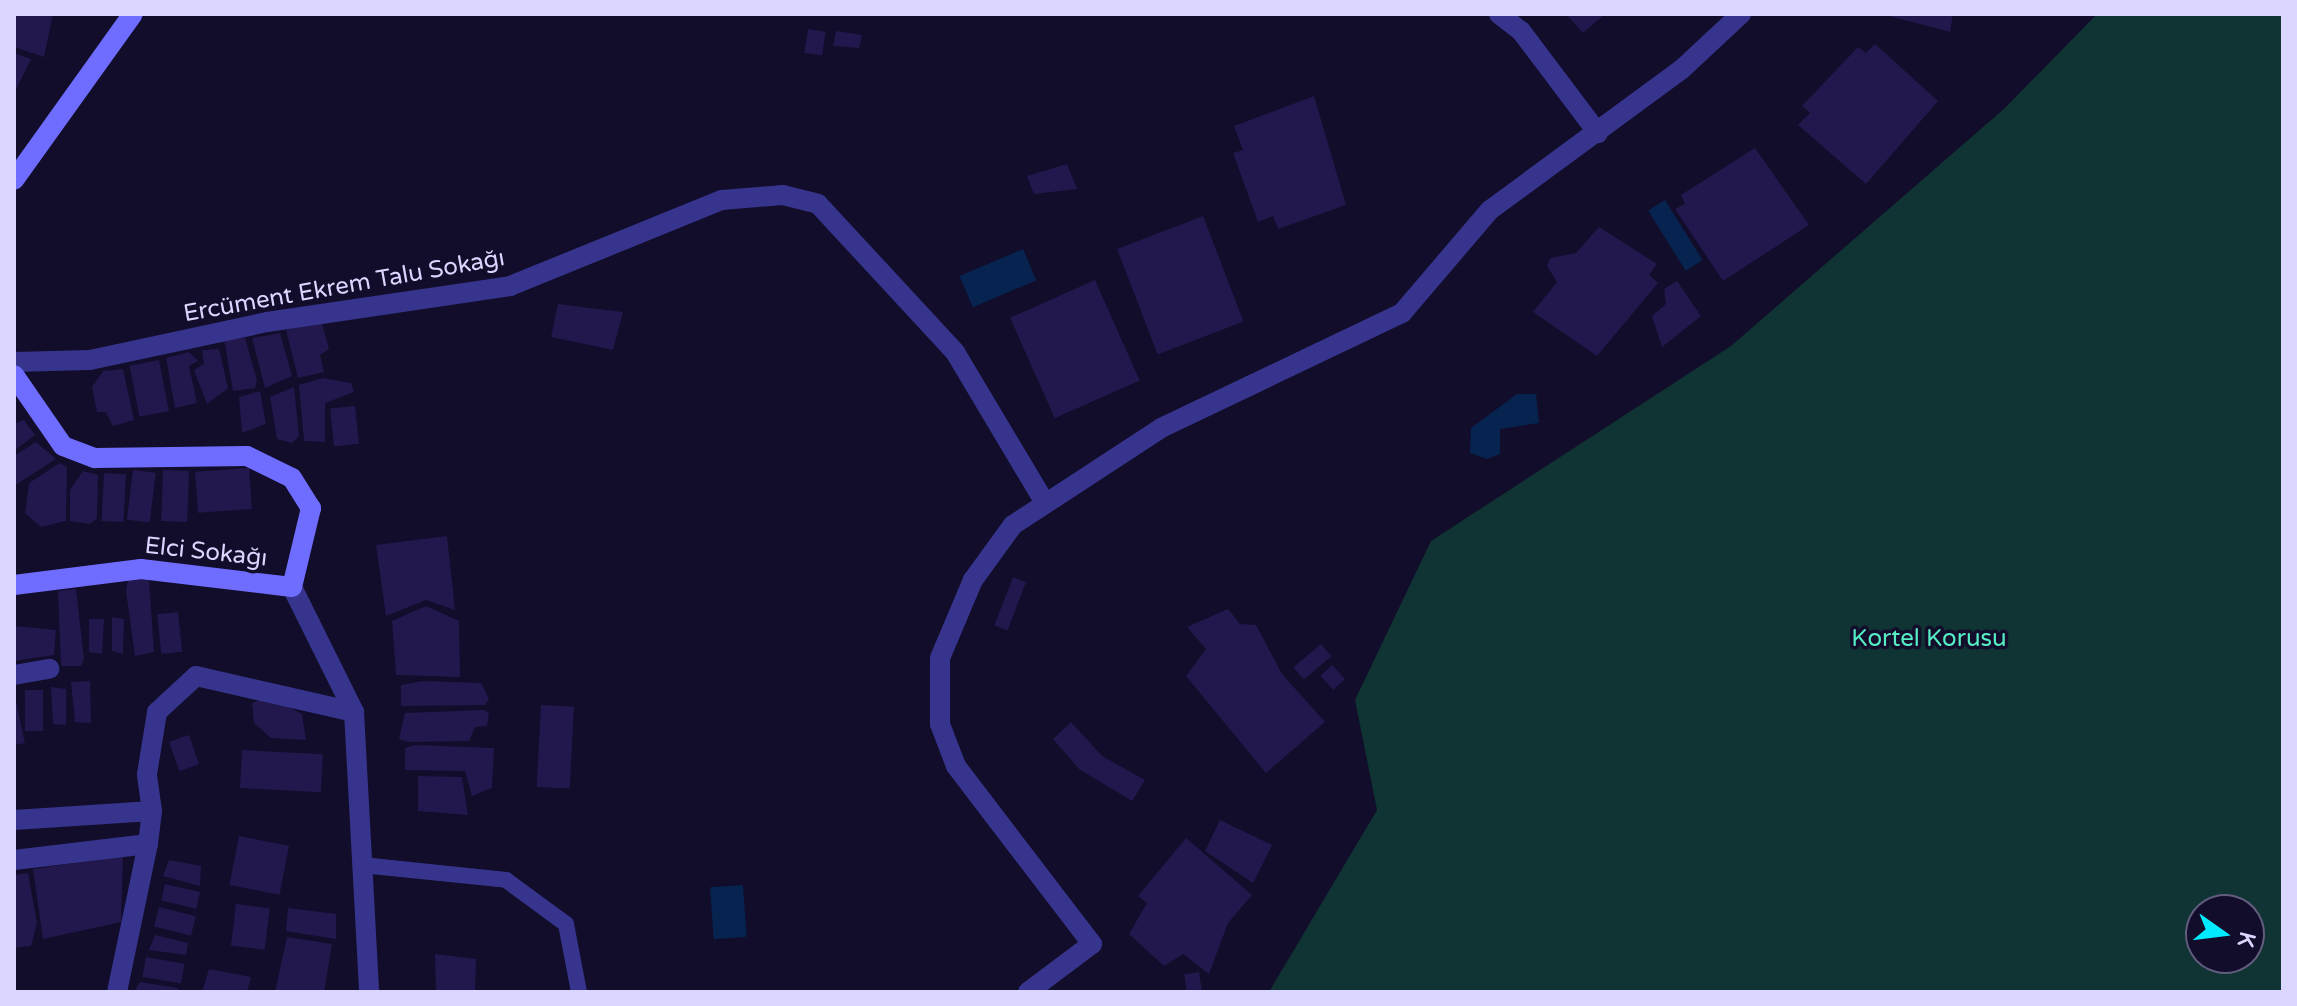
<!DOCTYPE html>
<html>
<head>
<meta charset="utf-8">
<style>
	body { margin:0 }
	#map { position:relative; width:2297px; height:1006px; overflow:hidden; background:#120d2a; font-family:"Varela Round",sans-serif }
	div>[style] { position:absolute }
	.green>* { inset:0; background:#103433 }
	.water>* { inset:0; background:#07234f; transform-origin:0 0 }
	.building>* { inset:0; background:#22184d; transform-origin:0 0 }
	.lane>* { height:16px; margin:-8px; padding:0 8px; transform-origin:8px; border-radius:8px; background:#36348d }
	.street>* { height:20px; margin:-10px; padding:0 10px; transform-origin:10px; border-radius:10px; background:#36348d }
	.secondary>* { height:20px; margin:-10px; padding:0 10px; transform-origin:10px; border-radius:10px; background:#6f6dff }
	span { translate:-50% -50%; white-space:nowrap; text-align:center; line-height:1.15; -webkit-text-stroke:7px #120d2a; paint-order:stroke }
	.street-label { font-size:24px; color:#dad6ff }
	.park-label { font-size:24px; color:#55ecc4 }
	.frame { position:absolute; inset:0; border:16px solid #dad6ff; pointer-events:none }
	.north { position:absolute; left:2185px; top:894px; width:80px; height:80px; box-sizing:border-box; background:#120d2a; border:2px solid #625d7f; border-radius:50%; rotate:104deg; font-size:22px; font-weight:700; line-height:32px; text-align:center; color:#dad6ff }
	.north::after { content:''; display:block; margin:auto; width:28px; height:36px; background:#02eaff; clip-path:polygon(50% 0,100% 100%,50% 72%,0 100%) }
</style>
</head>
<body>
<div id="map">
	<div class="green">
		<div style="clip-path:polygon(evenodd,2097px 14px,2283px 14px,2283px 992px,1269px 992px,1377px 810px,1355px 700px,1431px 541px,1731px 346px,2005px 108px,2097px 14px,2201px 910px,2249px 910px,2249px 958px,2201px 958px,2201px 910px)"></div>
	</div>
	<div class="water">
		<div style="left:1665px;top:200px;width:71px;height:20px;rotate:58deg"></div>
		<div style="left:1023px;top:249px;width:34px;height:69px;rotate:67deg"></div>
		<div style="clip-path:polygon(1517px 394px,1536px 394px,1539px 423px,1500px 429px,1500px 454px,1487px 459px,1470px 453px,1471px 428px)"></div>
		<div style="left:743px;top:885px;width:52px;height:33px;rotate:86deg"></div>
	</div>
	<div class="building">
		<div style="clip-path:polygon(14px 14px,53px 14px,44px 57px,14px 47px)"></div>
		<div style="clip-path:polygon(1566px 14px,1605px 14px,1583px 33px)"></div>
		<div style="clip-path:polygon(1882px 14px,1953px 14px,1950px 32px)"></div>
		<div style="left:808px;top:29px;width:18px;height:24px;rotate:9deg"></div>
		<div style="clip-path:polygon(836px 31px,862px 35px,859px 48px,833px 46px)"></div>
		<div style="clip-path:polygon(1875px 44px,1938px 101px,1866px 184px,1798px 125px,1810px 113px,1802px 106px,1858px 47px,1866px 53px)"></div>
		<div style="clip-path:polygon(14px 53px,31px 59px,14px 93px)"></div>
		<div style="clip-path:polygon(1314px 96px,1346px 205px,1278px 229px,1273px 216px,1258px 222px,1233px 153px,1243px 150px,1234px 126px)"></div>
		<div style="clip-path:polygon(1755px 148px,1809px 225px,1723px 281px,1675px 209px,1685px 204px,1681px 195px)"></div>
		<div style="clip-path:polygon(1067px 164px,1077px 189px,1034px 194px,1027px 176px)"></div>
		<div style="left:1203px;top:216px;width:113px;height:92px;rotate:69deg"></div>
		<div style="clip-path:polygon(1599px 227px,1657px 264px,1649px 275px,1658px 283px,1597px 356px,1533px 312px,1557px 282px,1547px 266px,1550px 258px,1576px 253px)"></div>
		<div style="left:1095px;top:280px;width:110px;height:93px;rotate:66deg"></div>
		<div style="clip-path:polygon(1677px 281px,1701px 316px,1662px 347px,1652px 316px,1666px 304px,1664px 289px)"></div>
		<div style="clip-path:polygon(558px 304px,623px 312px,613px 350px,551px 337px)"></div>
		<div style="clip-path:polygon(321px 320px,329px 349px,320px 355px,324px 372px,298px 378px,286px 330px)"></div>
		<div style="clip-path:polygon(280px 333px,292px 376px,265px 388px,252px 338px)"></div>
		<div style="clip-path:polygon(245px 338px,257px 380px,255px 388px,233px 391px,224px 339px)"></div>
		<div style="clip-path:polygon(219px 349px,228px 388px,207px 404px,194px 370px,204px 364px,202px 350px)"></div>
		<div style="clip-path:polygon(189px 352px,198px 361px,189px 366px,197px 403px,175px 408px,166px 358px)"></div>
		<div style="left:159px;top:360px;width:52px;height:30px;rotate:79deg"></div>
		<div style="clip-path:polygon(123px 369px,134px 420px,113px 426px,106px 412px,97px 412px,92px 387px,103px 371px)"></div>
		<div style="clip-path:polygon(323px 378px,351px 383px,354px 392px,325px 403px,325px 442px,304px 441px,299px 385px)"></div>
		<div style="clip-path:polygon(294px 387px,299px 436px,292px 443px,277px 439px,270px 397px)"></div>
		<div style="clip-path:polygon(260px 391px,266px 424px,242px 433px,239px 397px)"></div>
		<div style="left:355px;top:406px;width:38px;height:25px;rotate:84deg"></div>
		<div style="clip-path:polygon(24px 420px,35px 435px,14px 451px,14px 424px)"></div>
		<div style="clip-path:polygon(36px 442px,56px 459px,14px 486px,14px 456px)"></div>
		<div style="clip-path:polygon(60px 463px,67px 467px,66px 521px,41px 527px,25px 513px,29px 483px)"></div>
		<div style="left:249px;top:468px;width:41px;height:54px;rotate:86deg"></div>
		<div style="left:133px;top:470px;width:23px;height:50px;rotate:7deg"></div>
		<div style="left:163px;top:470px;width:26px;height:51px;rotate:2deg"></div>
		<div style="clip-path:polygon(83px 471px,98px 475px,97px 518px,90px 524px,70px 521px,70px 490px)"></div>
		<div style="left:104px;top:473px;width:22px;height:48px;rotate:3deg"></div>
		<div style="clip-path:polygon(447px 536px,455px 610px,426px 600px,386px 616px,376px 545px)"></div>
		<div style="left:1013px;top:577px;width:14px;height:52px;rotate:21deg"></div>
		<div style="clip-path:polygon(140px 578px,149px 580px,154px 652px,135px 656px,126px 591px,128px 580px)"></div>
		<div style="clip-path:polygon(76px 589px,84px 659px,81px 666px,61px 666px,58px 591px)"></div>
		<div style="clip-path:polygon(426px 606px,459px 621px,460px 677px,396px 675px,392px 621px)"></div>
		<div style="clip-path:polygon(1228px 609px,1240px 624px,1256px 625px,1282px 674px,1325px 722px,1266px 773px,1186px 676px,1206px 649px,1187px 627px)"></div>
		<div style="left:178px;top:612px;width:40px;height:21px;rotate:84deg"></div>
		<div style="clip-path:polygon(112px 617px,124px 619px,123px 654px,112px 651px)"></div>
		<div style="clip-path:polygon(89px 619px,104px 619px,102px 654px,89px 652px)"></div>
		<div style="clip-path:polygon(14px 626px,56px 630px,54px 655px,14px 661px)"></div>
		<div style="left:1321px;top:644px;width:16px;height:36px;rotate:50deg"></div>
		<div style="left:1332px;top:665px;width:19px;height:16px;rotate:47deg"></div>
		<div style="clip-path:polygon(90px 681px,91px 723px,75px 722px,71px 682px)"></div>
		<div style="clip-path:polygon(423px 681px,481px 683px,489px 699px,485px 705px,401px 706px,401px 685px)"></div>
		<div style="clip-path:polygon(51px 687px,66px 689px,66px 725px,53px 724px)"></div>
		<div style="left:25px;top:690px;width:18px;height:41px"></div>
		<div style="clip-path:polygon(14px 692px,25px 743px,14px 745px)"></div>
		<div style="clip-path:polygon(268px 696px,302px 714px,306px 740px,271px 738px,254px 723px,252px 703px)"></div>
		<div style="left:541px;top:705px;width:33px;height:82px;rotate:3deg"></div>
		<div style="clip-path:polygon(405px 713px,484px 710px,489px 713px,487px 726px,475px 727px,469px 741px,409px 742px,399px 739px)"></div>
		<div style="clip-path:polygon(1071px 722px,1102px 756px,1145px 780px,1132px 801px,1079px 769px,1053px 739px)"></div>
		<div style="left:189px;top:735px;width:31px;height:21px;rotate:71deg"></div>
		<div style="clip-path:polygon(414px 745px,494px 748px,492px 788px,472px 796px,465px 771px,405px 770px,405px 748px)"></div>
		<div style="left:242px;top:750px;width:81px;height:38px;rotate:3deg"></div>
		<div style="clip-path:polygon(418px 776px,462px 777px,468px 815px,418px 811px)"></div>
		<div style="clip-path:polygon(1220px 820px,1272px 845px,1253px 883px,1205px 851px)"></div>
		<div style="left:239px;top:836px;width:51px;height:50px;rotate:11deg"></div>
		<div style="clip-path:polygon(1186px 838px,1252px 895px,1228px 923px,1209px 974px,1183px 954px,1164px 966px,1129px 934px,1147px 903px,1138px 896px)"></div>
		<div style="clip-path:polygon(123px 856px,121px 922px,43px 939px,33px 869px)"></div>
		<div style="clip-path:polygon(169px 860px,201px 866px,200px 886px,163px 876px)"></div>
		<div style="clip-path:polygon(28px 873px,37px 923px,31px 946px,14px 948px,14px 875px)"></div>
		<div style="left:165px;top:884px;width:36px;height:17px;rotate:13deg"></div>
		<div style="left:236px;top:904px;width:34px;height:42px;rotate:7deg"></div>
		<div style="left:159px;top:907px;width:38px;height:20px;rotate:14deg"></div>
		<div style="clip-path:polygon(288px 908px,336px 914px,336px 939px,286px 931px)"></div>
		<div style="clip-path:polygon(155px 935px,188px 943px,186px 955px,149px 950px)"></div>
		<div style="clip-path:polygon(287px 937px,332px 944px,324px 992px,275px 992px)"></div>
		<div style="clip-path:polygon(435px 954px,476px 959px,475px 992px,436px 992px)"></div>
		<div style="left:146px;top:957px;width:39px;height:20px;rotate:10deg"></div>
		<div style="clip-path:polygon(209px 969px,251px 977px,247px 992px,202px 992px)"></div>
		<div style="left:1199px;top:972px;width:19px;height:15px;rotate:81deg"></div>
		<div style="clip-path:polygon(140px 982px,178px 988px,178px 992px,134px 992px)"></div>
	</div>
	<div class="lane">
		<div style="left:362px;top:865px;width:145px;rotate:5.9deg"></div>
		<div style="left:506px;top:880px;width:74px;rotate:36.3deg"></div>
		<div style="left:566px;top:924px;width:69px;rotate:79.2deg"></div>
	</div>
	<div class="street">
		<div style="left:1499px;top:14px;width:28px;rotate:38deg"></div>
		<div style="left:1521px;top:31px;width:128px;rotate:53deg"></div>
		<div style="left:14px;top:362px;width:76px;rotate:-1.5deg"></div>
		<div style="left:90px;top:360px;width:181px;rotate:-12.1deg"></div>
		<div style="left:267px;top:322px;width:246px;rotate:-8.4deg"></div>
		<div style="left:510px;top:286px;width:229px;rotate:-22.1deg"></div>
		<div style="left:722px;top:200px;width:61px;rotate:-4.7deg"></div>
		<div style="left:783px;top:195px;width:36px;rotate:14deg"></div>
		<div style="left:818px;top:204px;width:202px;rotate:47.2deg"></div>
		<div style="left:955px;top:352px;width:176px;rotate:59.2deg"></div>
		<div style="left:292px;top:587px;width:140px;rotate:63.6deg"></div>
		<div style="left:354px;top:712px;width:280px;rotate:86.9deg"></div>
		<div style="left:14px;top:675px;width:36px;rotate:-10deg"></div>
		<div style="left:152px;top:811px;width:37px;rotate:-98deg"></div>
		<div style="left:147px;top:774px;width:63px;rotate:-80.8deg"></div>
		<div style="left:157px;top:712px;width:53px;rotate:-42.7deg"></div>
		<div style="left:196px;top:676px;width:162px;rotate:12.8deg"></div>
		<div style="left:14px;top:820px;width:138px;rotate:-3.7deg"></div>
		<div style="left:152px;top:811px;width:33px;rotate:97deg"></div>
		<div style="left:148px;top:844px;width:135px;rotate:173.2deg"></div>
		<div style="left:117px;top:992px;width:151px;rotate:-78.2deg"></div>
		<div style="left:1028px;top:992px;width:80px;rotate:-36.9deg"></div>
		<div style="left:1092px;top:944px;width:224px;rotate:-127.4deg"></div>
		<div style="left:956px;top:766px;width:45px;rotate:-110.9deg"></div>
		<div style="left:940px;top:724px;width:66px;rotate:-90deg"></div>
		<div style="left:940px;top:658px;width:85px;rotate:-67.1deg"></div>
		<div style="left:973px;top:580px;width:68px;rotate:-54deg"></div>
		<div style="left:1013px;top:525px;width:177px;rotate:-33.2deg"></div>
		<div style="left:1161px;top:428px;width:267px;rotate:-25.5deg"></div>
		<div style="left:1402px;top:313px;width:135px;rotate:-49.5deg"></div>
		<div style="left:1490px;top:210px;width:238px;rotate:-36.3deg"></div>
		<div style="left:1682px;top:69px;width:81px;rotate:-43deg"></div>
	</div>
	<div class="secondary">
		<div style="left:14px;top:180px;width:204px;rotate:-54.4deg"></div>
		<div style="left:14px;top:375px;width:86px;rotate:55.4deg"></div>
		<div style="left:63px;top:446px;width:34px;rotate:21deg"></div>
		<div style="left:95px;top:458px;width:152px;rotate:-0.8deg"></div>
		<div style="left:247px;top:456px;width:50px;rotate:26.1deg"></div>
		<div style="left:292px;top:478px;width:36px;rotate:58deg"></div>
		<div style="left:311px;top:508px;width:81px;rotate:103.5deg"></div>
		<div style="left:292px;top:587px;width:152px;rotate:-173.2deg"></div>
		<div style="left:141px;top:569px;width:128px;rotate:172.8deg"></div>
	</div>
	<div class="street-label">
		<span style="left:344px;top:286px;rotate:-10deg">Ercüment Ekrem Talu Sokağı</span>
		<span style="left:206px;top:552px;rotate:6deg">Elci Sokağı</span>
	</div>
	<div class="park-label">
		<span style="left:1929px;top:639px">Kortel Korusu</span>
	</div>
	<div class="frame"></div>
	<div class="north">K</div>
</div>
</body>
</html>
